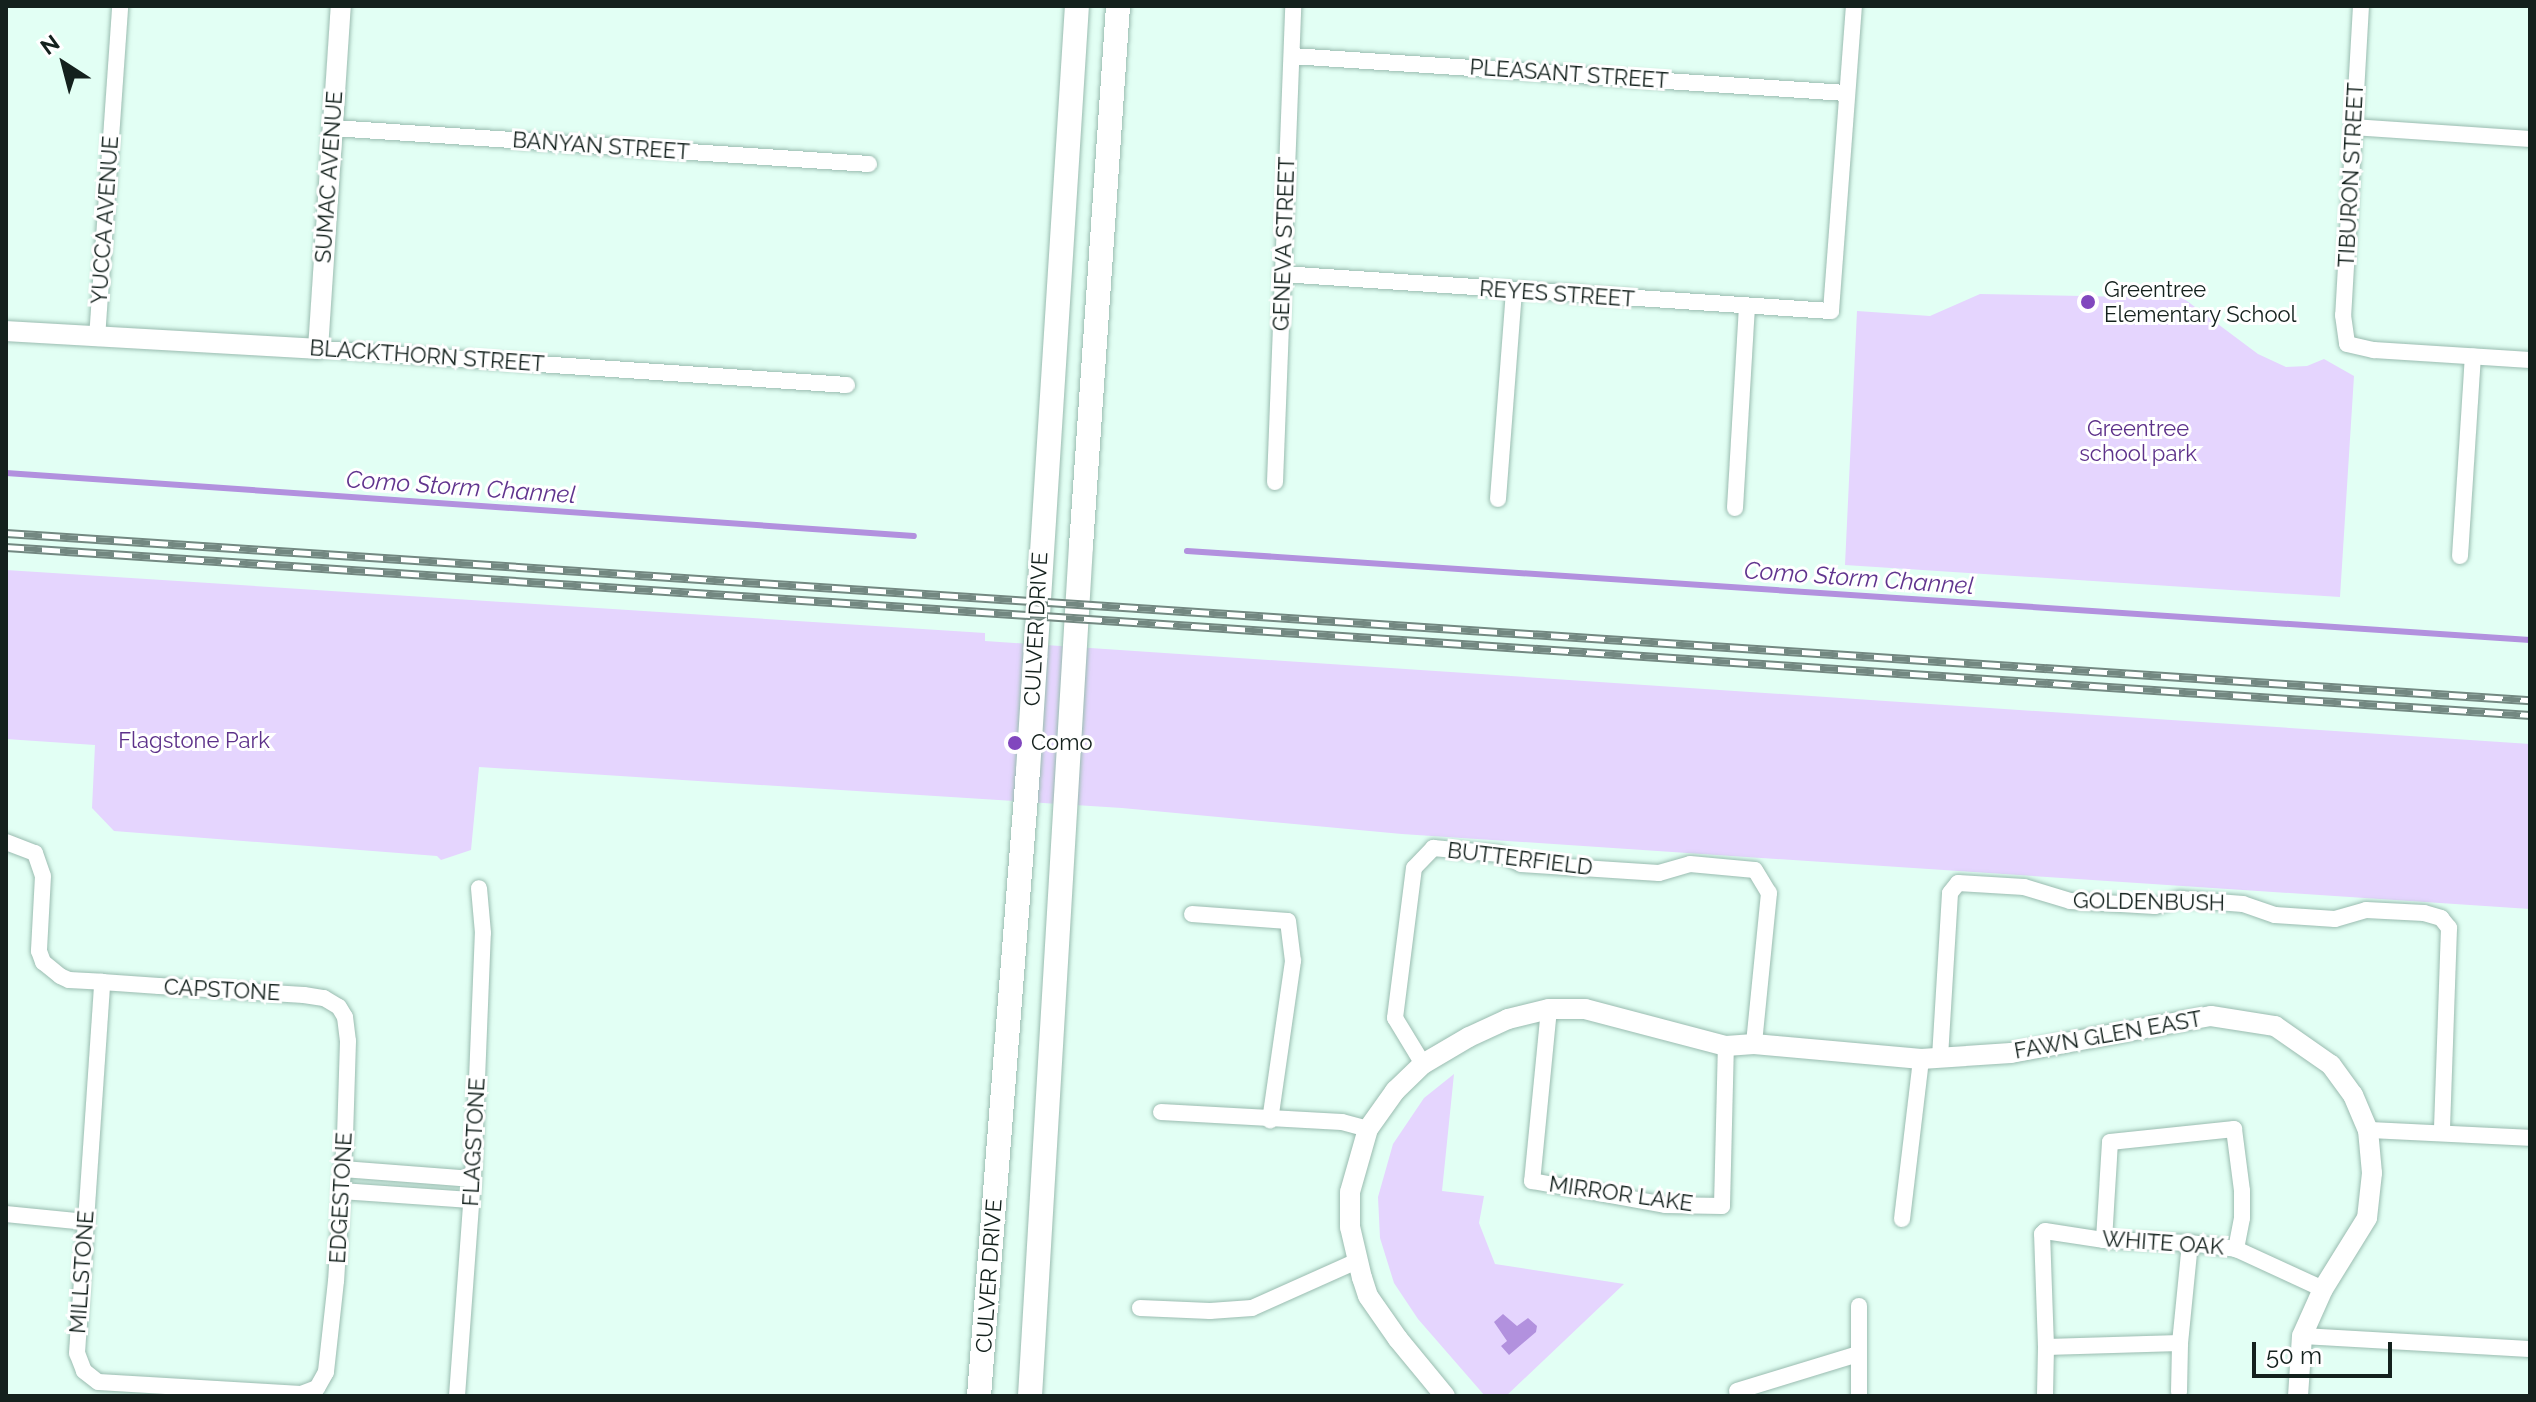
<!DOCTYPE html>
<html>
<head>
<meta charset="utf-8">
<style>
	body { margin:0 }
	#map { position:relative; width:2536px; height:1402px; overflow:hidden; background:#e2fff4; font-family:Raleway,sans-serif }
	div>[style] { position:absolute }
	.green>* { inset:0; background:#e5d5fe }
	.water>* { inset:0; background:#b291de }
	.stream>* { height:6px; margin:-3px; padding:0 3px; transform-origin:3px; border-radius:3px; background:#b291de }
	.roads { filter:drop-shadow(0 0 2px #9abcb0) drop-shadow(0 0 2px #9abcb0) }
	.minor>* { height:16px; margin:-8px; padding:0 8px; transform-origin:8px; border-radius:8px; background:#fff }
	.tertiary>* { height:20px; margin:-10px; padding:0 10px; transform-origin:10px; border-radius:10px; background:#fff }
	.primary>* { height:24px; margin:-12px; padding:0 12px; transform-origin:12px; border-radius:12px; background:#fff }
	.rail>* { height:9px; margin-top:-4.5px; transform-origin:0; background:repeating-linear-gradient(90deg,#fff 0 18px,#738881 0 36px); box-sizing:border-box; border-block:2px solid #738881 }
	.dots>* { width:22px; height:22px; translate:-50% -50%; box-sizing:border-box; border:4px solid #fff; border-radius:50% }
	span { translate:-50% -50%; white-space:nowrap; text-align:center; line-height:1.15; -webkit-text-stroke:6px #fff; paint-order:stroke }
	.street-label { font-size:22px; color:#14211d }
	.poi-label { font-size:22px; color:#14211d }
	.left { translate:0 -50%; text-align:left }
	.park-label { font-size:22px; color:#5d318a }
	.water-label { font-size:24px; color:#60348e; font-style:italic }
	.frame { position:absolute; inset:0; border:8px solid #14211d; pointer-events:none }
	.north { position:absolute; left:24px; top:24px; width:80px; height:80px; -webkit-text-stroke:6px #fff; paint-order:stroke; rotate:324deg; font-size:22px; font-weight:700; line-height:32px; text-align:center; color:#14211d }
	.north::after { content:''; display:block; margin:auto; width:28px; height:36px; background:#14211d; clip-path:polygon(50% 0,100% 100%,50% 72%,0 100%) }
	.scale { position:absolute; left:2252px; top:1342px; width:140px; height:36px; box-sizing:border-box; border:4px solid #14211d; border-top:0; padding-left:10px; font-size:24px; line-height:28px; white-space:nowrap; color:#14211d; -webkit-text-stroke:6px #fff; paint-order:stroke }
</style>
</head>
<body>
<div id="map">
	<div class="green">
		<div style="clip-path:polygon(1980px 294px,2183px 298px,2258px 354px,2286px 367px,2307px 366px,2324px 359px,2354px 376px,2340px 597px,1845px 565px,1857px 311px,1930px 316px)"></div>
		<div style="clip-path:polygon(6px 570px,985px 633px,985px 641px,2530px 744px,2530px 909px,1402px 834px,1122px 808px,479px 767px,471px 850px,441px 860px,437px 856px,114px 831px,92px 808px,95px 745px,6px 739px)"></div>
		<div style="clip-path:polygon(1454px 1074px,1442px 1191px,1484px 1196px,1479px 1223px,1495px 1264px,1624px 1284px,1506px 1396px,1485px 1396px,1418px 1319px,1394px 1283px,1380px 1238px,1378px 1197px,1393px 1144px,1424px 1098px)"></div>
	</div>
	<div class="water">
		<div style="clip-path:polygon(1503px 1314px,1517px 1326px,1528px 1318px,1537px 1326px,1536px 1332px,1509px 1355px,1501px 1346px,1507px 1341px,1494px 1322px)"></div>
	</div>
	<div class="stream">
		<div style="left:6px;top:473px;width:910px;rotate:3.97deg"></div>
		<div style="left:1187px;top:551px;width:1346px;rotate:3.79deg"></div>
	</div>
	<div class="roads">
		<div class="minor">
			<div style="left:2361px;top:6px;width:310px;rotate:93.3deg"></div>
			<div style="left:2343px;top:315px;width:29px;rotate:82deg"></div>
			<div style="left:2347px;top:344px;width:28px;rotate:13deg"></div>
			<div style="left:2374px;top:350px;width:156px;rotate:3.7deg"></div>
			<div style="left:1292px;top:56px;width:555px;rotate:3.82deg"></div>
			<div style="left:2353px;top:127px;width:177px;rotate:3.9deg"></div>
			<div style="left:333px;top:128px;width:537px;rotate:3.84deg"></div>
			<div style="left:1282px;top:274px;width:550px;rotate:3.86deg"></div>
			<div style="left:1831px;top:311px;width:306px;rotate:-85.7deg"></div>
			<div style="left:97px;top:338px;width:333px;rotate:-86deg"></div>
			<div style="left:318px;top:349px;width:530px;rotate:3.89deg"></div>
			<div style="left:1275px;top:482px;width:476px;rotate:-87.8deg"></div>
			<div style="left:1498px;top:499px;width:208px;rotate:-85.6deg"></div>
			<div style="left:1735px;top:508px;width:202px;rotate:-86.6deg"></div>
			<div style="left:2460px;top:556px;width:200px;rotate:-86.3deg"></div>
			<div style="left:6px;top:842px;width:31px;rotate:21deg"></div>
			<div style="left:35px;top:853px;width:24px;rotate:71deg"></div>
			<div style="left:43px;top:876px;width:75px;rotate:93.1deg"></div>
			<div style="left:39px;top:951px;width:12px;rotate:70deg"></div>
			<div style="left:43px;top:962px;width:22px;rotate:39deg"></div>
			<div style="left:60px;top:976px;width:10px;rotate:24deg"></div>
			<div style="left:69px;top:980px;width:33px;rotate:3deg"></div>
			<div style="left:102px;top:982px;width:57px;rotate:4deg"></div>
			<div style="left:159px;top:986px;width:145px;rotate:3.6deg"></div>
			<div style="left:304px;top:995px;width:20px;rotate:9deg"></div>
			<div style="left:324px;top:998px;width:17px;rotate:31deg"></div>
			<div style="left:339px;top:1007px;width:12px;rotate:59deg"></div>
			<div style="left:345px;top:1017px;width:24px;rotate:83deg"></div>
			<div style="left:348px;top:1041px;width:94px;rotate:91.8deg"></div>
			<div style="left:345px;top:1135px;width:146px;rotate:93.5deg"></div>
			<div style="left:336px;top:1281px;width:92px;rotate:96.3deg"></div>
			<div style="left:326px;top:1372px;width:18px;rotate:119deg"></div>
			<div style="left:317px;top:1388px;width:17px;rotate:159deg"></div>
			<div style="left:301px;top:1394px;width:203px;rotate:-176.6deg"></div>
			<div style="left:98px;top:1382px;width:18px;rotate:-142deg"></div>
			<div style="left:84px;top:1371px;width:19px;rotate:-111deg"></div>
			<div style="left:77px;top:1353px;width:372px;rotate:-86.1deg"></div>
			<div style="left:1192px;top:914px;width:96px;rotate:4.2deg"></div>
			<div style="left:1288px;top:921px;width:40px;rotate:82.9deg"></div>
			<div style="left:1293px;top:961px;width:161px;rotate:98.2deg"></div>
			<div style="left:1549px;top:1009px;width:173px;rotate:95.6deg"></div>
			<div style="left:1532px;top:1181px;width:135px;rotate:10.2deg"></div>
			<div style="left:1665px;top:1205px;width:57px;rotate:1deg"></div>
			<div style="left:1722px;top:1206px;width:160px;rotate:-88.6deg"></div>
			<div style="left:1940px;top:1057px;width:164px;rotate:-86.5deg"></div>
			<div style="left:1950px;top:893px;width:13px;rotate:-51deg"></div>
			<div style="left:1958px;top:883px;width:66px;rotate:3.5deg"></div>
			<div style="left:2024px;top:887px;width:48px;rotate:16.9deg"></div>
			<div style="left:2070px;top:901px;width:85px;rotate:3.4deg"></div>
			<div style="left:2155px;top:906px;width:26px;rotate:-16deg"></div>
			<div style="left:2180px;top:899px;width:63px;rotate:4.5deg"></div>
			<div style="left:2243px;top:904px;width:34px;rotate:19deg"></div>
			<div style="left:2275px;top:915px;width:60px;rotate:3.8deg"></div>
			<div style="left:2335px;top:919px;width:32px;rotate:-16deg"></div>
			<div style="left:2366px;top:910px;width:58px;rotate:3deg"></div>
			<div style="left:2424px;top:913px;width:18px;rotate:16deg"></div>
			<div style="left:2441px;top:918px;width:13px;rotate:51deg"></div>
			<div style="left:2449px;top:928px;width:205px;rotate:92deg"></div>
			<div style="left:1423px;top:1064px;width:54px;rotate:-121.3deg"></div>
			<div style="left:1395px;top:1018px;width:151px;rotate:-82.8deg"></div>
			<div style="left:1414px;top:868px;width:28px;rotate:-46deg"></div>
			<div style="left:1433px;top:848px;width:67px;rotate:5.1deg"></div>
			<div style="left:1500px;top:854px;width:23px;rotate:25deg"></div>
			<div style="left:1521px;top:864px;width:138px;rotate:3.7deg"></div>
			<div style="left:1659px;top:873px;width:32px;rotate:-16deg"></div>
			<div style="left:1690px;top:864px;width:65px;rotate:5.3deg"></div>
			<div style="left:1755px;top:870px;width:27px;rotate:59deg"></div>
			<div style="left:1769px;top:893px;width:152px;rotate:95.7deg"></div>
			<div style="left:1161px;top:1112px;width:181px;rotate:3.2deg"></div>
			<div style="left:1342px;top:1122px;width:27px;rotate:15deg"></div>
			<div style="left:2368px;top:1130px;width:162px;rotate:2.8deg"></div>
			<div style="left:343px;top:1169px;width:130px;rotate:4.4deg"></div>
			<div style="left:341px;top:1191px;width:130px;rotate:4deg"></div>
			<div style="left:6px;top:1214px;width:80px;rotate:5.7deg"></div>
			<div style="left:1902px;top:1219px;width:161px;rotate:-83.2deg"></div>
			<div style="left:2104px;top:1240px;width:98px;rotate:-86.5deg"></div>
			<div style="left:2110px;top:1142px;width:125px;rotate:-6deg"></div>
			<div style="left:2234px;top:1129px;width:63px;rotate:82.6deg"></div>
			<div style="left:2242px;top:1191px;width:27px;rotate:90deg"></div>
			<div style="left:2242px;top:1218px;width:32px;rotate:101deg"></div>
			<div style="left:2190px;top:1243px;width:100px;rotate:95.7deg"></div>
			<div style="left:2180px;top:1343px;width:134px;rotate:178.3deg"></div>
			<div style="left:2046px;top:1347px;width:113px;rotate:-92deg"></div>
			<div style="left:2042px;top:1234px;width:4px;rotate:-45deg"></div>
			<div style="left:2045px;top:1231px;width:60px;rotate:8.7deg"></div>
			<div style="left:2104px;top:1240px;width:86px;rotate:2deg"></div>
			<div style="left:2190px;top:1243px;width:46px;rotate:7.4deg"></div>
			<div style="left:2236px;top:1249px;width:96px;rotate:24.7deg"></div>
			<div style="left:1140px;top:1308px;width:70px;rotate:2.5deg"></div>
			<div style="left:1210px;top:1311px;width:42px;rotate:-4.1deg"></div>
			<div style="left:1252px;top:1308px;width:115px;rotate:-24.1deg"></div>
			<div style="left:2302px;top:1336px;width:228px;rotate:3.3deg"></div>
			<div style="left:1737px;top:1391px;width:127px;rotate:-17deg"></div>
			<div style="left:2179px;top:1392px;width:49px;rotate:-88.8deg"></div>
			<div style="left:2045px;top:1395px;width:48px;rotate:-88.8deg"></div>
			<div style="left:457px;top:1396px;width:218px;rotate:-85.8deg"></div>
			<div style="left:473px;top:1179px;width:246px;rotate:-87.7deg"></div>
			<div style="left:483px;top:933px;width:45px;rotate:-95.1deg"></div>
			<div style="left:1859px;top:1396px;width:90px;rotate:-90deg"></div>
		</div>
		<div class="tertiary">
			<div style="left:6px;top:331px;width:313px;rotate:3.3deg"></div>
			<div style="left:318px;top:349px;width:344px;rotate:-86.2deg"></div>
			<div style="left:1445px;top:1396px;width:74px;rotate:-129.5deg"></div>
			<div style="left:1398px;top:1339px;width:52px;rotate:-124.9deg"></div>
			<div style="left:1368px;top:1296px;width:19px;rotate:-108deg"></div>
			<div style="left:1362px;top:1278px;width:52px;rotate:-103.2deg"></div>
			<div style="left:1350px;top:1227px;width:35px;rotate:-90deg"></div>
			<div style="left:1350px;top:1192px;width:66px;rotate:-74.1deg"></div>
			<div style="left:1368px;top:1129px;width:47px;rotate:-54.6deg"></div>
			<div style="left:1395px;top:1091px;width:39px;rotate:-44deg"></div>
			<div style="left:1423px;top:1064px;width:53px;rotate:-30.4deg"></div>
			<div style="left:1469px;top:1037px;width:43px;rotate:-24.8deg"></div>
			<div style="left:1508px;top:1019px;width:42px;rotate:-13.7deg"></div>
			<div style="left:1549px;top:1009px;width:36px"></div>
			<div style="left:1585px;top:1009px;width:146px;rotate:14.7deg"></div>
			<div style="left:1726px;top:1046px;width:28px;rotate:-4deg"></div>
			<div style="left:1754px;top:1044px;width:168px;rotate:5.1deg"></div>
			<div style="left:1921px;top:1059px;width:90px;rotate:-3.8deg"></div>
			<div style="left:2011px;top:1053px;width:203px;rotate:-10.5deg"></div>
			<div style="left:2211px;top:1016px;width:65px;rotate:8.9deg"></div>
			<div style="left:2275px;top:1026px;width:68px;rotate:34.9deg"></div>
			<div style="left:2331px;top:1065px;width:37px;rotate:54deg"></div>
			<div style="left:2353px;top:1095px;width:38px;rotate:67deg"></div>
			<div style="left:2368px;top:1130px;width:43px;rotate:84.7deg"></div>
			<div style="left:2372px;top:1173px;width:45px;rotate:96.3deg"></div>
			<div style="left:2367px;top:1218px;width:84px;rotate:121.8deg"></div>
			<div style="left:2323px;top:1289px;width:51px;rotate:114.1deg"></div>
			<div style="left:2302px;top:1336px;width:60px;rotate:93.8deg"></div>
		</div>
		<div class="primary">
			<div style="left:979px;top:1396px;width:627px;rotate:-85.52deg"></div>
			<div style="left:1028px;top:771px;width:767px;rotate:-86.34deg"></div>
			<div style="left:1030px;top:1396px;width:852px;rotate:-86.57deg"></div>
			<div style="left:1081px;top:546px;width:541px;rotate:-86.08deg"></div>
		</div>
	</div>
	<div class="rail">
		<div style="left:6px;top:533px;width:2530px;rotate:3.79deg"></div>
		<div style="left:6px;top:547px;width:2530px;rotate:3.81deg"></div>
	</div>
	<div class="dots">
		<div style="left:2088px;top:302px;background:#8147be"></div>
		<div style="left:1015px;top:743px;background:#8147be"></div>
	</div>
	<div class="street-label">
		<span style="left:1569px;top:74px;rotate:4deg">PLEASANT STREET</span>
		<span style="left:601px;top:146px;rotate:4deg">BANYAN STREET</span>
		<span style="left:2351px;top:175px;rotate:-87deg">TIBURON STREET</span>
		<span style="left:329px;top:177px;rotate:-86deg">SUMAC AVENUE</span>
		<span style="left:105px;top:220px;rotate:-86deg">YUCCA AVENUE</span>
		<span style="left:1284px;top:244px;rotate:-88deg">GENEVA STREET</span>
		<span style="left:1557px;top:294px;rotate:4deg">REYES STREET</span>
		<span style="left:427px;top:356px;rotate:4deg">BLACKTHORN STREET</span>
		<span style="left:1036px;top:629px;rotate:-87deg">CULVER DRIVE</span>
		<span style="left:1520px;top:859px;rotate:7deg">BUTTERFIELD</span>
		<span style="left:2149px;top:902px;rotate:1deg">GOLDENBUSH</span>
		<span style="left:222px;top:990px;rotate:3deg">CAPSTONE</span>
		<span style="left:2108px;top:1035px;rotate:-10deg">FAWN GLEN EAST</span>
		<span style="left:474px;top:1142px;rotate:-87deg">FLAGSTONE</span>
		<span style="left:1621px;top:1194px;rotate:8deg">MIRROR LAKE</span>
		<span style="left:341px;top:1198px;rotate:-87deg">EDGESTONE</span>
		<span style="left:2163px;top:1243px;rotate:4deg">WHITE OAK</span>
		<span style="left:82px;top:1272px;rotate:-86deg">MILLSTONE</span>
		<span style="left:989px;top:1276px;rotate:-86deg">CULVER DRIVE</span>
	</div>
	<div class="poi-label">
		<span class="left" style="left:2104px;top:302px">Greentree<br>Elementary School</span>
		<span class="left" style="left:1031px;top:743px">Como</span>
	</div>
	<div class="park-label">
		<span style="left:2138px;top:441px">Greentree<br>school park</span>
		<span style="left:194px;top:741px">Flagstone Park</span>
	</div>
	<div class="water-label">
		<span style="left:461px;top:487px;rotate:4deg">Como Storm Channel</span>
		<span style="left:1859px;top:578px;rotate:4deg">Como Storm Channel</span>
	</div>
	<div class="frame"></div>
	<div class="north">N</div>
	<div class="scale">50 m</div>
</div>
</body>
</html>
